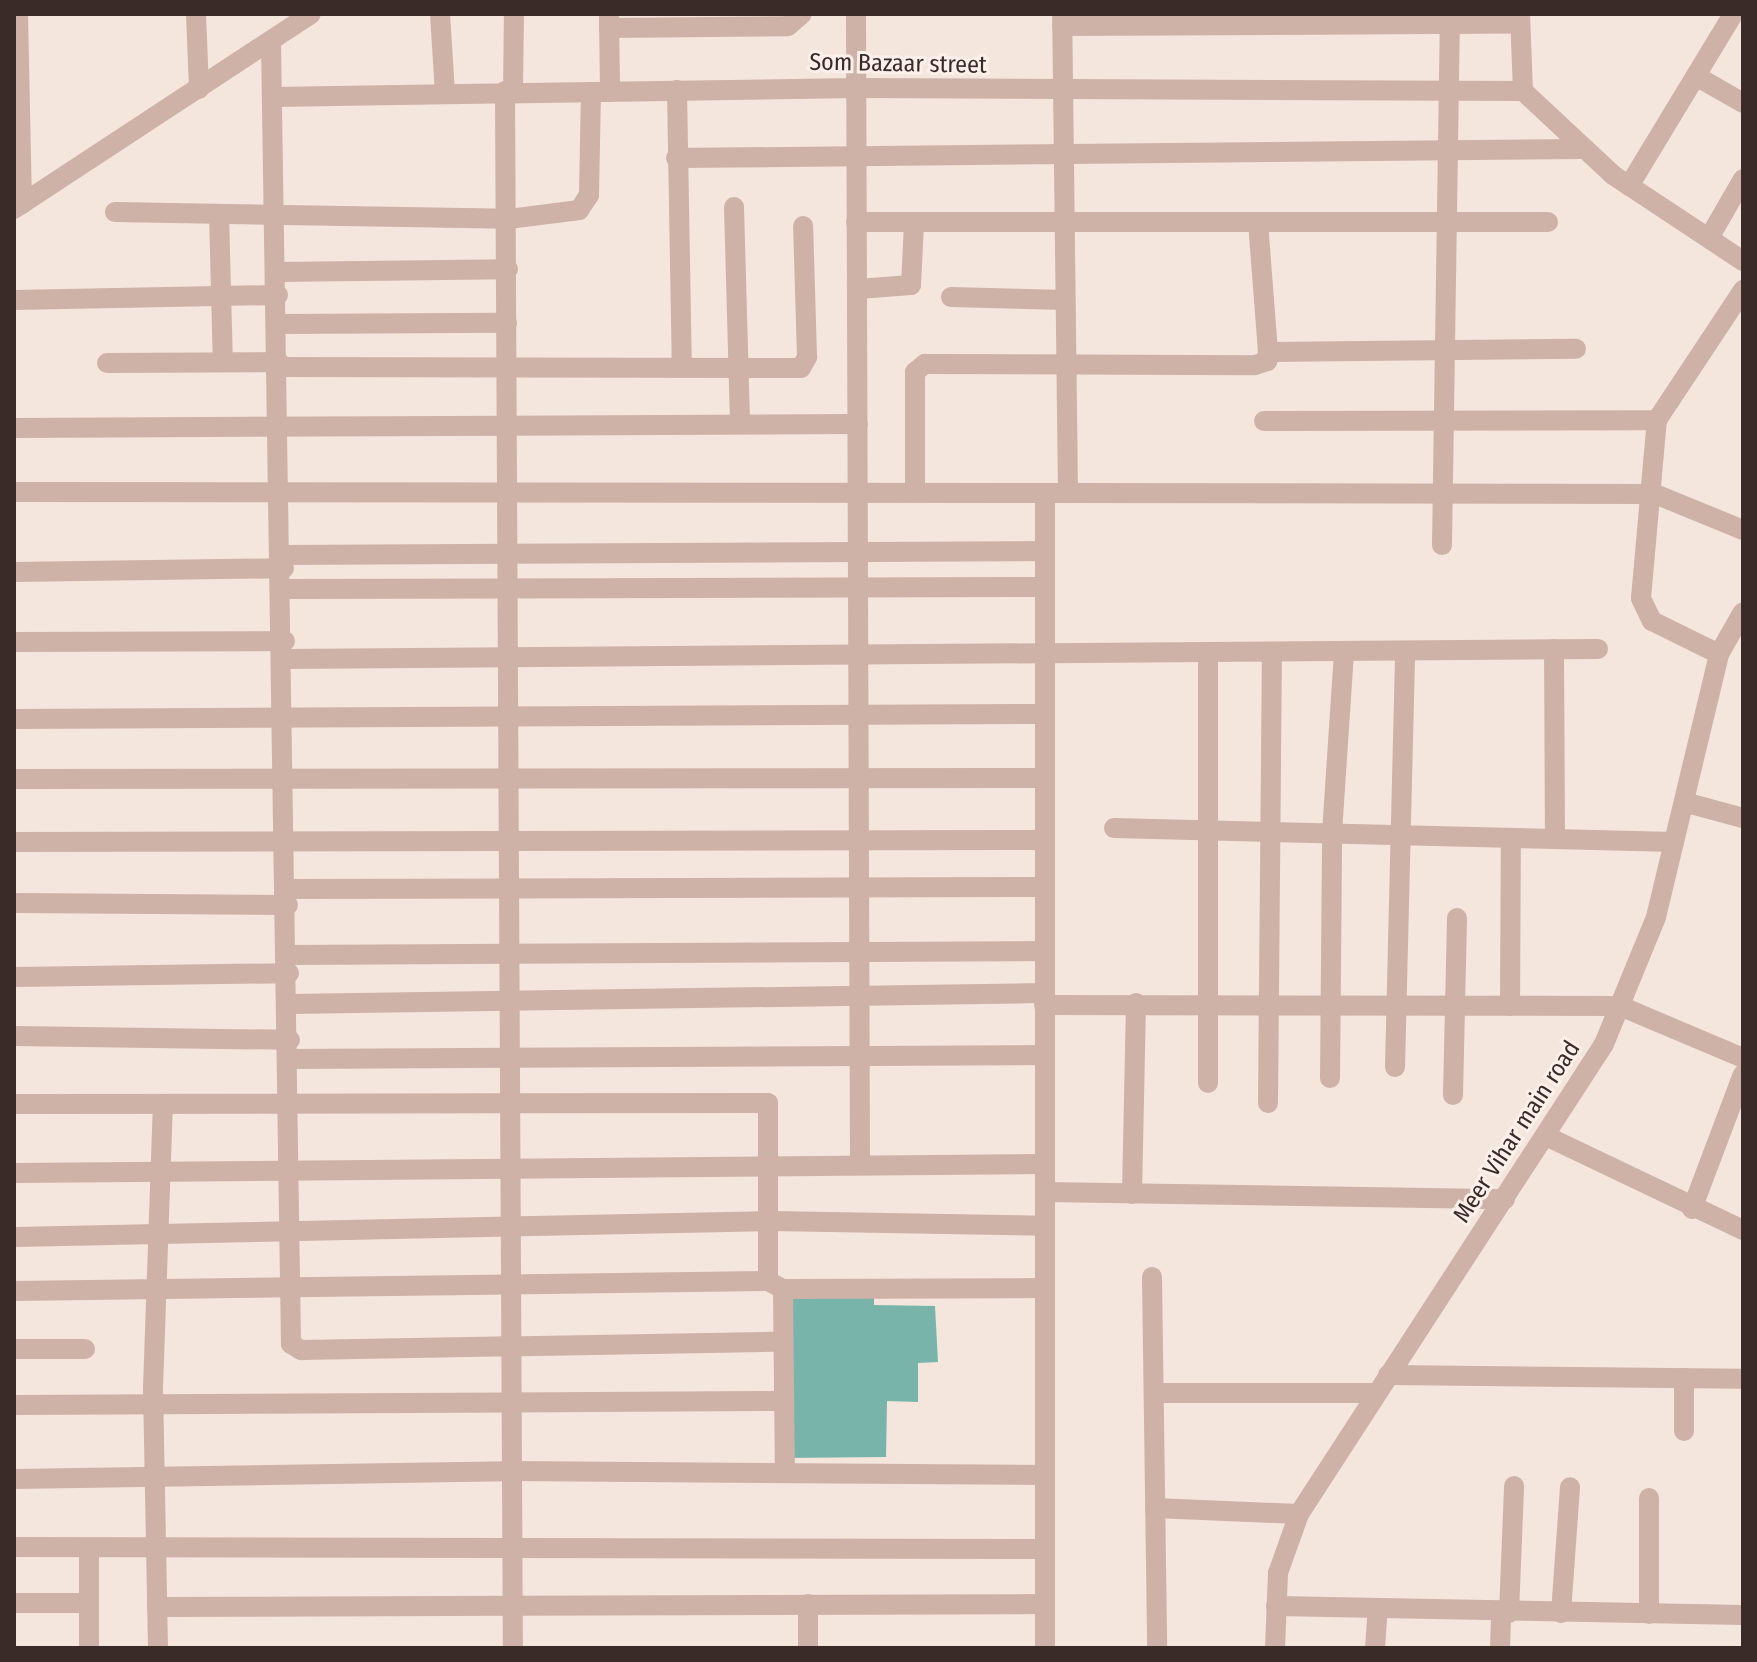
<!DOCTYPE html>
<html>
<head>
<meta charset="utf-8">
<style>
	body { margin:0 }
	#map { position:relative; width:1757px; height:1662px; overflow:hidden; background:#f4e5dd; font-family:"Fira Sans Condensed",sans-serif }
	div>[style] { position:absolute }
	.water>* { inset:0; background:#79b4ab }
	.minor>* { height:20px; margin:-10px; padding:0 10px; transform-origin:10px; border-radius:10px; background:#ceb1a7 }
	span { translate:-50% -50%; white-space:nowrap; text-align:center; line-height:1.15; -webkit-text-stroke:6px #fbf0ea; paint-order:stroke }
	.street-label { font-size:24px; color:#3a2a28 }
	.frame { position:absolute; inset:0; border:16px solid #3a2a28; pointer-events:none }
</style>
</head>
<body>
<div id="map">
	<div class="water">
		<div style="clip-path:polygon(783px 1292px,874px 1292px,874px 1305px,935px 1306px,938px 1362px,918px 1363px,918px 1402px,887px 1401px,886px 1457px,784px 1458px)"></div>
	</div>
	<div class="minor">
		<div style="left:18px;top:14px;width:190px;rotate:88.8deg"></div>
		<div style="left:196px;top:14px;width:75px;rotate:87.7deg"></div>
		<div style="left:440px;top:14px;width:80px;rotate:86.4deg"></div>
		<div style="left:856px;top:14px;width:1149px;rotate:89.8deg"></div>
		<div style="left:1520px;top:14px;width:77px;rotate:87.8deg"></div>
		<div style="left:609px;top:16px;width:76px;rotate:89.2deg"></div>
		<div style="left:1062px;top:26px;width:458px;rotate:-0.3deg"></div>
		<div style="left:609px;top:28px;width:179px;rotate:-0.6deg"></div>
		<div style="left:788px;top:26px;width:18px;rotate:-41deg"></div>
		<div style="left:271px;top:42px;width:1302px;rotate:89.12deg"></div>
		<div style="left:291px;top:1344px;width:12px;rotate:31deg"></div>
		<div style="left:301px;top:1350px;width:481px;rotate:-1deg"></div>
		<div style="left:1696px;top:76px;width:54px;rotate:29.9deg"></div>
		<div style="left:677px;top:90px;width:275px;rotate:89deg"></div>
		<div style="left:505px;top:91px;width:1557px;rotate:89.71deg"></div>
		<div style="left:513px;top:91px;width:77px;rotate:-89.3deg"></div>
		<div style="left:1523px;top:91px;width:123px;rotate:43deg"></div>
		<div style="left:1613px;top:175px;width:156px;rotate:33.5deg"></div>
		<div style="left:272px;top:97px;width:584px;rotate:-0.88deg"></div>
		<div style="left:856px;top:88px;width:667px;rotate:0.26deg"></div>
		<div style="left:676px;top:158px;width:906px;rotate:-0.57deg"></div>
		<div style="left:1629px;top:186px;width:201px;rotate:-58.8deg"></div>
		<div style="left:734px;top:207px;width:216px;rotate:88.4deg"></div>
		<div style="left:14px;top:209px;width:355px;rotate:-33.3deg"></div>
		<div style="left:115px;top:212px;width:393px;rotate:1deg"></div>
		<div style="left:508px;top:219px;width:72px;rotate:-7.2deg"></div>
		<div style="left:579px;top:210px;width:18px;rotate:-56deg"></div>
		<div style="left:589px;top:195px;width:103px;rotate:-88.9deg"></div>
		<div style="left:219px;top:214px;width:148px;rotate:88.5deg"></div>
		<div style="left:856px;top:222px;width:692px"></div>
		<div style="left:1258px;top:222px;width:130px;rotate:85.6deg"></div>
		<div style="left:1709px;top:238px;width:68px;rotate:-60deg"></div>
		<div style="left:277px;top:272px;width:231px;rotate:-0.7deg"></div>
		<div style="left:858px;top:289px;width:53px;rotate:-4.3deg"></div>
		<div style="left:911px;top:285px;width:62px;rotate:-87.2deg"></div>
		<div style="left:951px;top:297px;width:113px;rotate:1.5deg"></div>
		<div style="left:14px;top:300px;width:264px;rotate:-1.1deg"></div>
		<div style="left:278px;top:324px;width:229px;rotate:-0.3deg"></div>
		<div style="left:107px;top:363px;width:172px;rotate:-0.3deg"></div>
		<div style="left:279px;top:367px;width:522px;rotate:0.11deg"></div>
		<div style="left:801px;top:368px;width:13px;rotate:-61deg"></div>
		<div style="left:807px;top:357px;width:131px;rotate:-91.7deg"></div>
		<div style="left:1264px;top:421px;width:393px;rotate:-0.1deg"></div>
		<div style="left:14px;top:428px;width:844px;rotate:-0.27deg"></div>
		<div style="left:915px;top:489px;width:117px;rotate:-90deg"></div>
		<div style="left:915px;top:372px;width:13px;rotate:-39deg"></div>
		<div style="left:925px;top:364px;width:330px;rotate:0.2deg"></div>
		<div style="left:1255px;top:365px;width:13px;rotate:-18deg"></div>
		<div style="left:1267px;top:361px;width:9px;rotate:-84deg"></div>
		<div style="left:1268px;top:352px;width:308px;rotate:-0.6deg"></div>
		<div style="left:14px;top:492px;width:1031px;rotate:0.06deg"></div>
		<div style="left:1068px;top:493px;width:587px;rotate:0.1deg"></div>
		<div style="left:1655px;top:494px;width:95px;rotate:22.2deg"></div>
		<div style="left:1442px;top:545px;width:531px;rotate:-89.14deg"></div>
		<div style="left:284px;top:555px;width:761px;rotate:-0.3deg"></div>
		<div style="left:14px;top:572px;width:270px;rotate:-0.8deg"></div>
		<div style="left:284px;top:589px;width:761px;rotate:-0.15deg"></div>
		<div style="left:14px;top:642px;width:271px;rotate:-0.2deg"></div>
		<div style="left:1554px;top:649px;width:190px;rotate:89.7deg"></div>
		<div style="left:1719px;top:654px;width:75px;rotate:-153.8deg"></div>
		<div style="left:1652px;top:621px;width:25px;rotate:-116deg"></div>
		<div style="left:1641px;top:598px;width:179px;rotate:-84.9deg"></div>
		<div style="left:1657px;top:420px;width:156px;rotate:-56.5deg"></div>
		<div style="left:285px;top:659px;width:1313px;rotate:-0.44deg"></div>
		<div style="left:14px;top:719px;width:1030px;rotate:-0.28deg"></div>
		<div style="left:14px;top:779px;width:1030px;rotate:-0.06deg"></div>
		<div style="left:1684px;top:802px;width:61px;rotate:15.2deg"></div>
		<div style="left:1114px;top:828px;width:560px;rotate:1.43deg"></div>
		<div style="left:14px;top:842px;width:1030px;rotate:-0.11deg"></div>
		<div style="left:288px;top:889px;width:756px;rotate:-0.15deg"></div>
		<div style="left:14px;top:903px;width:274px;rotate:0.4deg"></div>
		<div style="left:289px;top:955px;width:755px;rotate:-0.3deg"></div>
		<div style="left:14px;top:977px;width:275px;rotate:-0.8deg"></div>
		<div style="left:289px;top:1004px;width:755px;rotate:-0.83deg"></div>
		<div style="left:1044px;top:1005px;width:576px;rotate:0.1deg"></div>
		<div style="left:1620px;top:1006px;width:134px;rotate:22.9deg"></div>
		<div style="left:1510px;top:1006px;width:168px;rotate:-89.7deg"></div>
		<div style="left:14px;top:1036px;width:276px;rotate:0.8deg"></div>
		<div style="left:290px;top:1059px;width:754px;rotate:-0.3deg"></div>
		<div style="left:1395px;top:1067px;width:416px;rotate:-88.6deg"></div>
		<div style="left:1330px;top:1078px;width:245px;rotate:-89.5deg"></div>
		<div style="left:1332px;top:833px;width:181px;rotate:-86.2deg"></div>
		<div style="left:1208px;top:1083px;width:429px;rotate:-90deg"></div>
		<div style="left:1453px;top:1095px;width:177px;rotate:-88.7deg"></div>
		<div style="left:1268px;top:1103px;width:450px;rotate:-89.5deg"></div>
		<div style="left:14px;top:1104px;width:754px;rotate:-0.08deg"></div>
		<div style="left:768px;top:1103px;width:178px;rotate:90deg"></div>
		<div style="left:768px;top:1281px;width:17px;rotate:28deg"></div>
		<div style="left:783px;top:1289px;width:183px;rotate:89.4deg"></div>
		<div style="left:1548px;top:1137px;width:216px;rotate:25.5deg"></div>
		<div style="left:14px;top:1173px;width:1030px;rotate:-0.5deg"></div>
		<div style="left:1045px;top:1192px;width:460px;rotate:0.9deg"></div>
		<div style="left:1132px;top:1194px;width:191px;rotate:-88.8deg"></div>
		<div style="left:1692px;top:1209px;width:144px;rotate:-69.3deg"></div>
		<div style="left:14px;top:1237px;width:756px;rotate:-1.21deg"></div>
		<div style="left:770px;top:1221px;width:275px;rotate:1deg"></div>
		<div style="left:1152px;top:1277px;width:371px;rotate:89.2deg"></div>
		<div style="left:783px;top:1289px;width:262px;rotate:-0.2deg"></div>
		<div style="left:14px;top:1291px;width:754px;rotate:-0.76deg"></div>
		<div style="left:14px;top:1349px;width:71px"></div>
		<div style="left:1388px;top:1375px;width:355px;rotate:0.6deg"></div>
		<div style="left:1684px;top:1378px;width:53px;rotate:90deg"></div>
		<div style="left:1154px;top:1393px;width:221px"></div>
		<div style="left:14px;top:1405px;width:769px;rotate:-0.3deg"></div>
		<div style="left:14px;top:1479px;width:494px;rotate:-0.9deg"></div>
		<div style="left:508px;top:1471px;width:537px;rotate:0.43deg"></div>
		<div style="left:1155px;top:1508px;width:144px;rotate:2.4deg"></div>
		<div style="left:14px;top:1547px;width:1031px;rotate:0.11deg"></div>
		<div style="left:89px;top:1549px;width:99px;rotate:90deg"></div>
		<div style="left:14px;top:1603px;width:75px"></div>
		<div style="left:808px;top:1604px;width:44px;rotate:90deg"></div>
		<div style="left:1276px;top:1606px;width:467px;rotate:1.1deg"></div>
		<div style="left:157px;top:1607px;width:888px;rotate:-0.19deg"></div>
		<div style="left:1509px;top:1613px;width:127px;rotate:-87.7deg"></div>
		<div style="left:1561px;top:1613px;width:126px;rotate:-85.9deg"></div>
		<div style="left:1649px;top:1614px;width:116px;rotate:-90deg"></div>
		<div style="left:158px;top:1648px;width:260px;rotate:-91.1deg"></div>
		<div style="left:153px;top:1388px;width:284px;rotate:-88deg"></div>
		<div style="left:1045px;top:1648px;width:1155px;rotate:-90deg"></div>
		<div style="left:1045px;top:493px;width:23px"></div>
		<div style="left:1068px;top:493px;width:479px;rotate:-90.7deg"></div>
		<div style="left:1275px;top:1648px;width:75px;rotate:-87.7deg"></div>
		<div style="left:1278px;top:1573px;width:63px;rotate:-70.4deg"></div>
		<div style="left:1299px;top:1514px;width:560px;rotate:-57.02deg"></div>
		<div style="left:1604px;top:1044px;width:137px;rotate:-67.7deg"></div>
		<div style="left:1656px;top:917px;width:270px;rotate:-76.5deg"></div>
		<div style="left:1719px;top:654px;width:48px;rotate:-60.3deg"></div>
		<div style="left:1375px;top:1648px;width:39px;rotate:-86deg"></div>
		<div style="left:1500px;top:1648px;width:36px;rotate:-88deg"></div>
	</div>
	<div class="street-label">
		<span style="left:898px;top:64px;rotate:1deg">Som Bazaar street</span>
		<span style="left:1517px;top:1132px;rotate:-57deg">Meer Vihar main road</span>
	</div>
	<div class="frame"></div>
</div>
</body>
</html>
